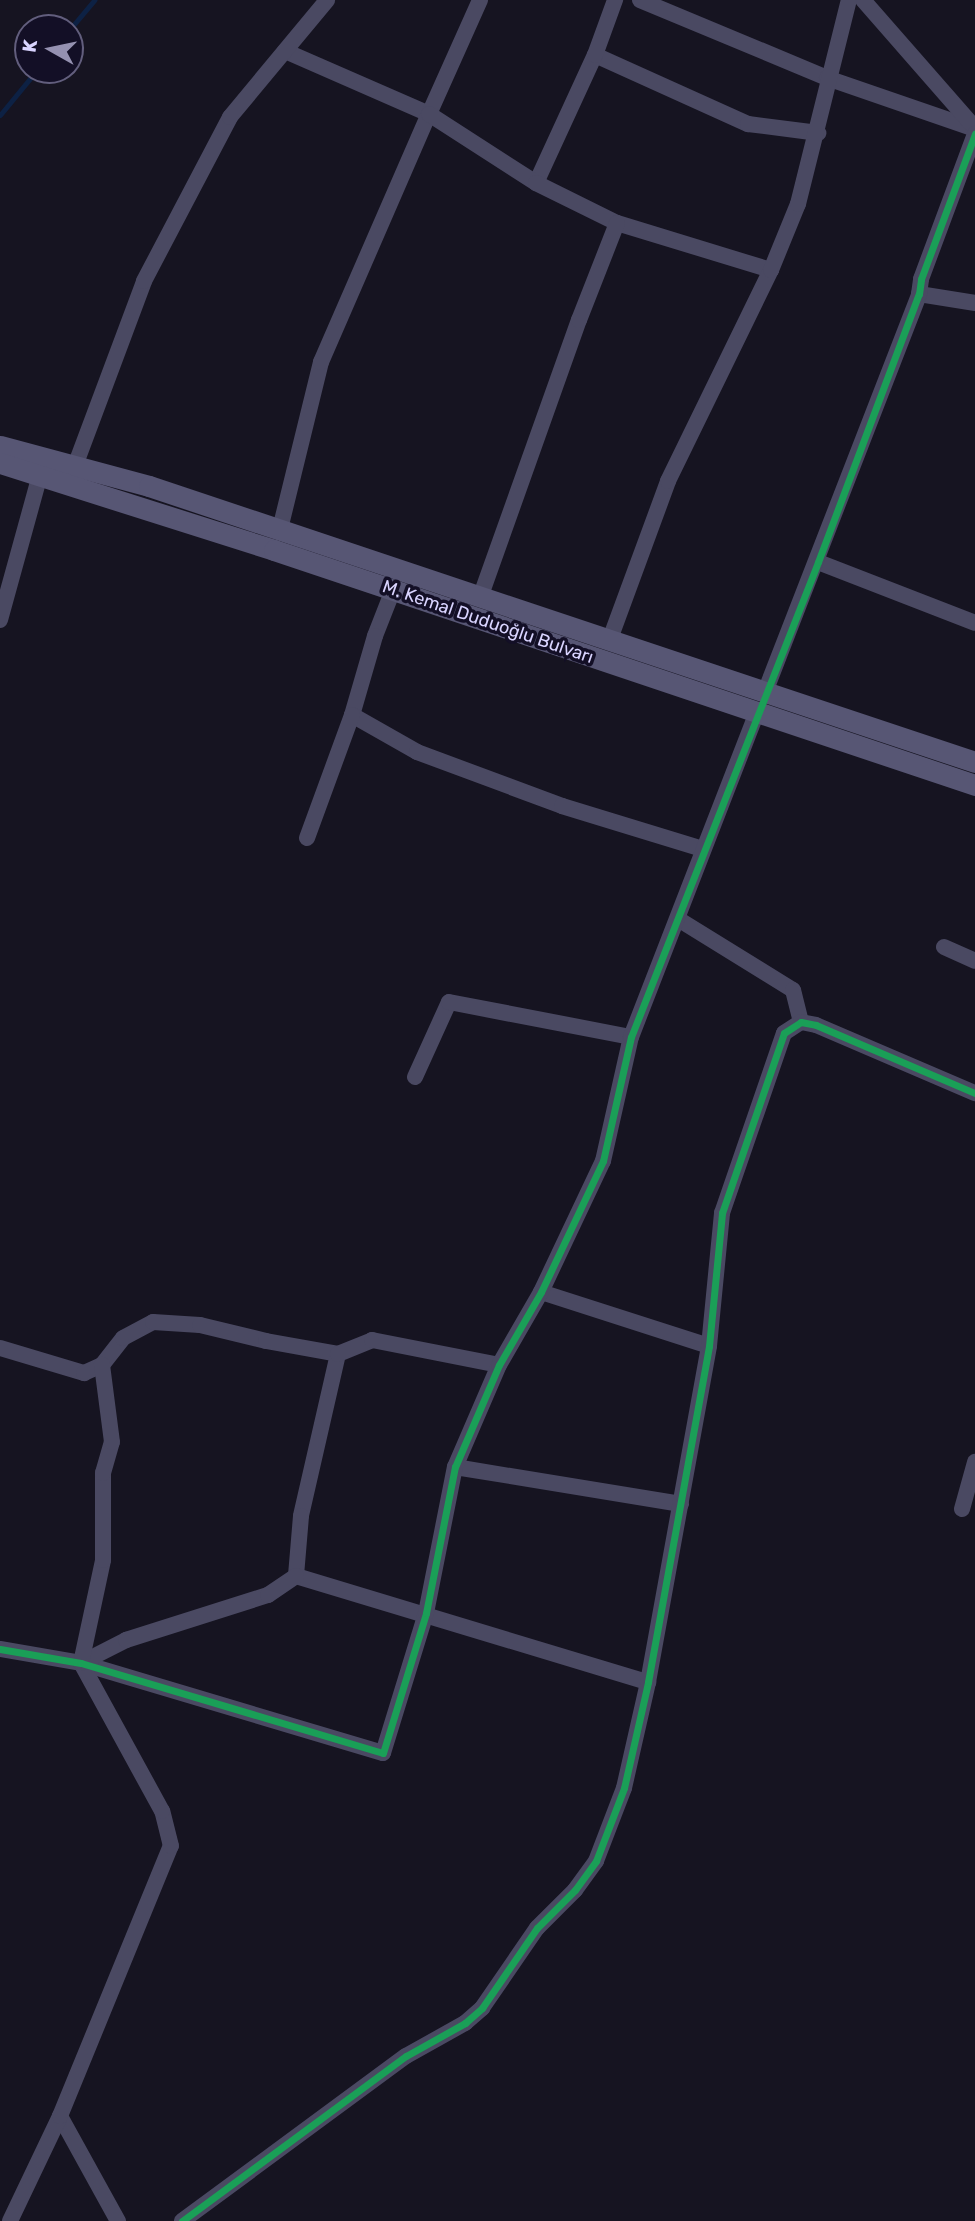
<!DOCTYPE html>
<html>
<head>
<meta charset="utf-8">
<style>
	body { margin:0 }
	#map { position:relative; width:975px; height:2221px; overflow:hidden; background:#161421; font-family:Rubik,sans-serif }
	div>[style] { position:absolute }
	.stream>* { height:5px; margin:-2.5px; padding:0 2.5px; transform-origin:2.5px; border-radius:2.5px; background:#0d2144 }
	.street>* { height:16px; margin:-8px; padding:0 8px; transform-origin:8px; border-radius:8px; background:#4a4962 }
	.secondary>* { height:21px; margin:-10.5px; padding:0 10.5px; transform-origin:10.5px; border-radius:10.5px; background:#575674 }
	.cycleway>* { height:7px; margin:-3.5px; padding:0 3.5px; transform-origin:3.5px; border-radius:3.5px; background:#1a9f57 }
	span { translate:-50% -50%; white-space:nowrap; text-align:center; line-height:1.15; -webkit-text-stroke:7px #130f26; paint-order:stroke }
	.street-label { font-size:18px; color:#d9d4ff }
	.north { position:absolute; left:14px; top:14px; width:70px; height:70px; box-sizing:border-box; background:#130f26; border:2px solid #625e7d; border-radius:50%; rotate:279deg; font-size:19px; font-weight:700; line-height:28px; text-align:center; color:#d9d4ff }
	.north::after { content:''; display:block; margin:auto; width:24px; height:32px; background:#9591b1; clip-path:polygon(50% 0,100% 100%,50% 72%,0 100%) }
</style>
</head>
<body>
<div id="map">
	<div class="stream">
		<div style="left:70px;top:29px;width:38px;rotate:-50deg"></div>
		<div style="left:0;top:115px;width:58px;rotate:-50.6deg"></div>
	</div>
	<div class="street">
		<div style="left:640px;top:0;width:203px;rotate:22.6deg"></div>
		<div style="left:827px;top:78px;width:157px;rotate:19deg"></div>
		<div style="left:863px;top:0;width:169px;rotate:48.8deg"></div>
		<div style="left:285px;top:51px;width:157px;rotate:23.6deg"></div>
		<div style="left:429px;top:114px;width:125px;rotate:-65.9deg"></div>
		<div style="left:595px;top:55px;width:168px;rotate:24.3deg"></div>
		<div style="left:748px;top:124px;width:71px;rotate:7.3deg"></div>
		<div style="left:536px;top:183px;width:141px;rotate:-65.3deg"></div>
		<div style="left:595px;top:55px;width:59px;rotate:-70deg"></div>
		<div style="left:919px;top:294px;width:57px;rotate:9.1deg"></div>
		<div style="left:75px;top:466px;width:197px;rotate:-69.5deg"></div>
		<div style="left:144px;top:281px;width:185px;rotate:-62.3deg"></div>
		<div style="left:230px;top:117px;width:152px;rotate:-50.3deg"></div>
		<div style="left:280px;top:529px;width:172px;rotate:-76.2deg"></div>
		<div style="left:321px;top:362px;width:270px;rotate:-66.5deg"></div>
		<div style="left:429px;top:114px;width:127px;rotate:32.8deg"></div>
		<div style="left:536px;top:183px;width:90px;rotate:26.3deg"></div>
		<div style="left:617px;top:223px;width:161px;rotate:17deg"></div>
		<div style="left:818px;top:562px;width:168px;rotate:21.2deg"></div>
		<div style="left:393px;top:590px;width:49px;rotate:111.4deg"></div>
		<div style="left:375px;top:636px;width:82px;rotate:106.2deg"></div>
		<div style="left:352px;top:715px;width:75px;rotate:29.6deg"></div>
		<div style="left:417px;top:752px;width:155px;rotate:20.4deg"></div>
		<div style="left:562px;top:806px;width:147px;rotate:17deg"></div>
		<div style="left:481px;top:595px;width:292px;rotate:-70.4deg"></div>
		<div style="left:579px;top:320px;width:104px;rotate:-68.6deg"></div>
		<div style="left:0;top:620px;width:150px;rotate:-74.6deg"></div>
		<div style="left:610px;top:639px;width:168px;rotate:-69.8deg"></div>
		<div style="left:668px;top:481px;width:235px;rotate:-64deg"></div>
		<div style="left:771px;top:270px;width:71px;rotate:-67.8deg"></div>
		<div style="left:798px;top:204px;width:210px;rotate:-76deg"></div>
		<div style="left:765px;top:692px;width:427px;rotate:-68.8deg"></div>
		<div style="left:919px;top:294px;width:15px;rotate:-82deg"></div>
		<div style="left:921px;top:279px;width:155px;rotate:-69.6deg"></div>
		<div style="left:307px;top:838px;width:131px;rotate:-69.9deg"></div>
		<div style="left:678px;top:919px;width:135px;rotate:31.7deg"></div>
		<div style="left:793px;top:990px;width:33px;rotate:76deg"></div>
		<div style="left:944px;top:947px;width:34px;rotate:24deg"></div>
		<div style="left:415px;top:1077px;width:82px;rotate:-65.6deg"></div>
		<div style="left:449px;top:1002px;width:185px;rotate:10.9deg"></div>
		<div style="left:541px;top:1292px;width:176px;rotate:17.8deg"></div>
		<div style="left:0;top:1348px;width:88px;rotate:16.6deg"></div>
		<div style="left:84px;top:1373px;width:20px;rotate:-24deg"></div>
		<div style="left:102px;top:1365px;width:34px;rotate:-52deg"></div>
		<div style="left:123px;top:1338px;width:34px;rotate:-28deg"></div>
		<div style="left:153px;top:1322px;width:47px;rotate:3.7deg"></div>
		<div style="left:200px;top:1325px;width:68px;rotate:13.6deg"></div>
		<div style="left:266px;top:1341px;width:73px;rotate:10.2deg"></div>
		<div style="left:338px;top:1354px;width:166px;rotate:102.9deg"></div>
		<div style="left:301px;top:1516px;width:60px;rotate:94.8deg"></div>
		<div style="left:338px;top:1354px;width:37px;rotate:-22deg"></div>
		<div style="left:372px;top:1340px;width:129px;rotate:11.1deg"></div>
		<div style="left:455px;top:1467px;width:229px;rotate:9.3deg"></div>
		<div style="left:962px;top:1509px;width:49px;rotate:-74.5deg"></div>
		<div style="left:296px;top:1576px;width:368px;rotate:16.8deg"></div>
		<div style="left:0;top:1649px;width:82px;rotate:9.8deg"></div>
		<div style="left:81px;top:1663px;width:315px;rotate:16.6deg"></div>
		<div style="left:383px;top:1753px;width:146px;rotate:-72.9deg"></div>
		<div style="left:426px;top:1613px;width:149px;rotate:-78.8deg"></div>
		<div style="left:455px;top:1467px;width:111px;rotate:-66.7deg"></div>
		<div style="left:499px;top:1365px;width:84px;rotate:-60.1deg"></div>
		<div style="left:541px;top:1292px;width:145px;rotate:-64.7deg"></div>
		<div style="left:603px;top:1161px;width:127px;rotate:-77.3deg"></div>
		<div style="left:631px;top:1037px;width:346px;rotate:-68.8deg"></div>
		<div style="left:81px;top:1663px;width:51px;rotate:-27.1deg"></div>
		<div style="left:126px;top:1640px;width:149px;rotate:-17.6deg"></div>
		<div style="left:268px;top:1595px;width:34px;rotate:-34deg"></div>
		<div style="left:60px;top:2116px;width:120px;rotate:61.1deg"></div>
		<div style="left:10px;top:2221px;width:116px;rotate:-64.5deg"></div>
		<div style="left:60px;top:2116px;width:292px;rotate:-67.7deg"></div>
		<div style="left:171px;top:1846px;width:36px;rotate:-104deg"></div>
		<div style="left:162px;top:1811px;width:169px;rotate:-118.7deg"></div>
		<div style="left:81px;top:1663px;width:105px;rotate:-77.9deg"></div>
		<div style="left:103px;top:1560px;width:87px;rotate:-90deg"></div>
		<div style="left:103px;top:1473px;width:32px;rotate:-74deg"></div>
		<div style="left:112px;top:1442px;width:78px;rotate:-97.4deg"></div>
		<div style="left:182px;top:2221px;width:278px;rotate:-36.4deg"></div>
		<div style="left:406px;top:2056px;width:68px;rotate:-29.2deg"></div>
		<div style="left:465px;top:2023px;width:23px;rotate:-41deg"></div>
		<div style="left:482px;top:2008px;width:97px;rotate:-55.5deg"></div>
		<div style="left:537px;top:1928px;width:54px;rotate:-45deg"></div>
		<div style="left:575px;top:1890px;width:36px;rotate:-54deg"></div>
		<div style="left:596px;top:1861px;width:78px;rotate:-69deg"></div>
		<div style="left:624px;top:1788px;width:109px;rotate:-77.2deg"></div>
		<div style="left:648px;top:1682px;width:341px;rotate:-79.7deg"></div>
		<div style="left:709px;top:1346px;width:134px;rotate:-84.4deg"></div>
		<div style="left:722px;top:1213px;width:190px;rotate:-71deg"></div>
		<div style="left:784px;top:1033px;width:20px;rotate:-33deg"></div>
		<div style="left:801px;top:1022px;width:15px;rotate:11deg"></div>
		<div style="left:816px;top:1025px;width:173px;rotate:23.2deg"></div>
	</div>
	<div class="secondary">
		<div style="left:0;top:446px;width:154px;rotate:15deg"></div>
		<div style="left:149px;top:486px;width:871px;rotate:18.48deg"></div>
		<div style="left:0;top:463px;width:287px;rotate:17.6deg"></div>
		<div style="left:274px;top:550px;width:739px;rotate:18.53deg"></div>
	</div>
	<div class="cycleway">
		<div style="left:0;top:1649px;width:82px;rotate:9.8deg"></div>
		<div style="left:81px;top:1663px;width:315px;rotate:16.6deg"></div>
		<div style="left:383px;top:1753px;width:146px;rotate:-72.9deg"></div>
		<div style="left:426px;top:1613px;width:149px;rotate:-78.8deg"></div>
		<div style="left:455px;top:1467px;width:111px;rotate:-66.7deg"></div>
		<div style="left:499px;top:1365px;width:84px;rotate:-60.1deg"></div>
		<div style="left:541px;top:1292px;width:145px;rotate:-64.7deg"></div>
		<div style="left:603px;top:1161px;width:127px;rotate:-77.3deg"></div>
		<div style="left:631px;top:1037px;width:510px;rotate:-68.51deg"></div>
		<div style="left:818px;top:562px;width:286px;rotate:-69.4deg"></div>
		<div style="left:919px;top:294px;width:15px;rotate:-82deg"></div>
		<div style="left:921px;top:279px;width:155px;rotate:-69.6deg"></div>
		<div style="left:182px;top:2221px;width:278px;rotate:-36.4deg"></div>
		<div style="left:406px;top:2056px;width:68px;rotate:-29.2deg"></div>
		<div style="left:465px;top:2023px;width:23px;rotate:-41deg"></div>
		<div style="left:482px;top:2008px;width:97px;rotate:-55.5deg"></div>
		<div style="left:537px;top:1928px;width:54px;rotate:-45deg"></div>
		<div style="left:575px;top:1890px;width:36px;rotate:-54deg"></div>
		<div style="left:596px;top:1861px;width:78px;rotate:-69deg"></div>
		<div style="left:624px;top:1788px;width:109px;rotate:-77.2deg"></div>
		<div style="left:648px;top:1682px;width:341px;rotate:-79.7deg"></div>
		<div style="left:709px;top:1346px;width:134px;rotate:-84.4deg"></div>
		<div style="left:722px;top:1213px;width:190px;rotate:-71deg"></div>
		<div style="left:784px;top:1033px;width:20px;rotate:-33deg"></div>
		<div style="left:801px;top:1022px;width:15px;rotate:11deg"></div>
		<div style="left:816px;top:1025px;width:173px;rotate:23.2deg"></div>
	</div>
	<div class="street-label">
		<span style="left:488px;top:622px;rotate:19deg">M. Kemal Duduoğlu Bulvarı</span>
	</div>
	<div class="north">K</div>
</div>
</body>
</html>
